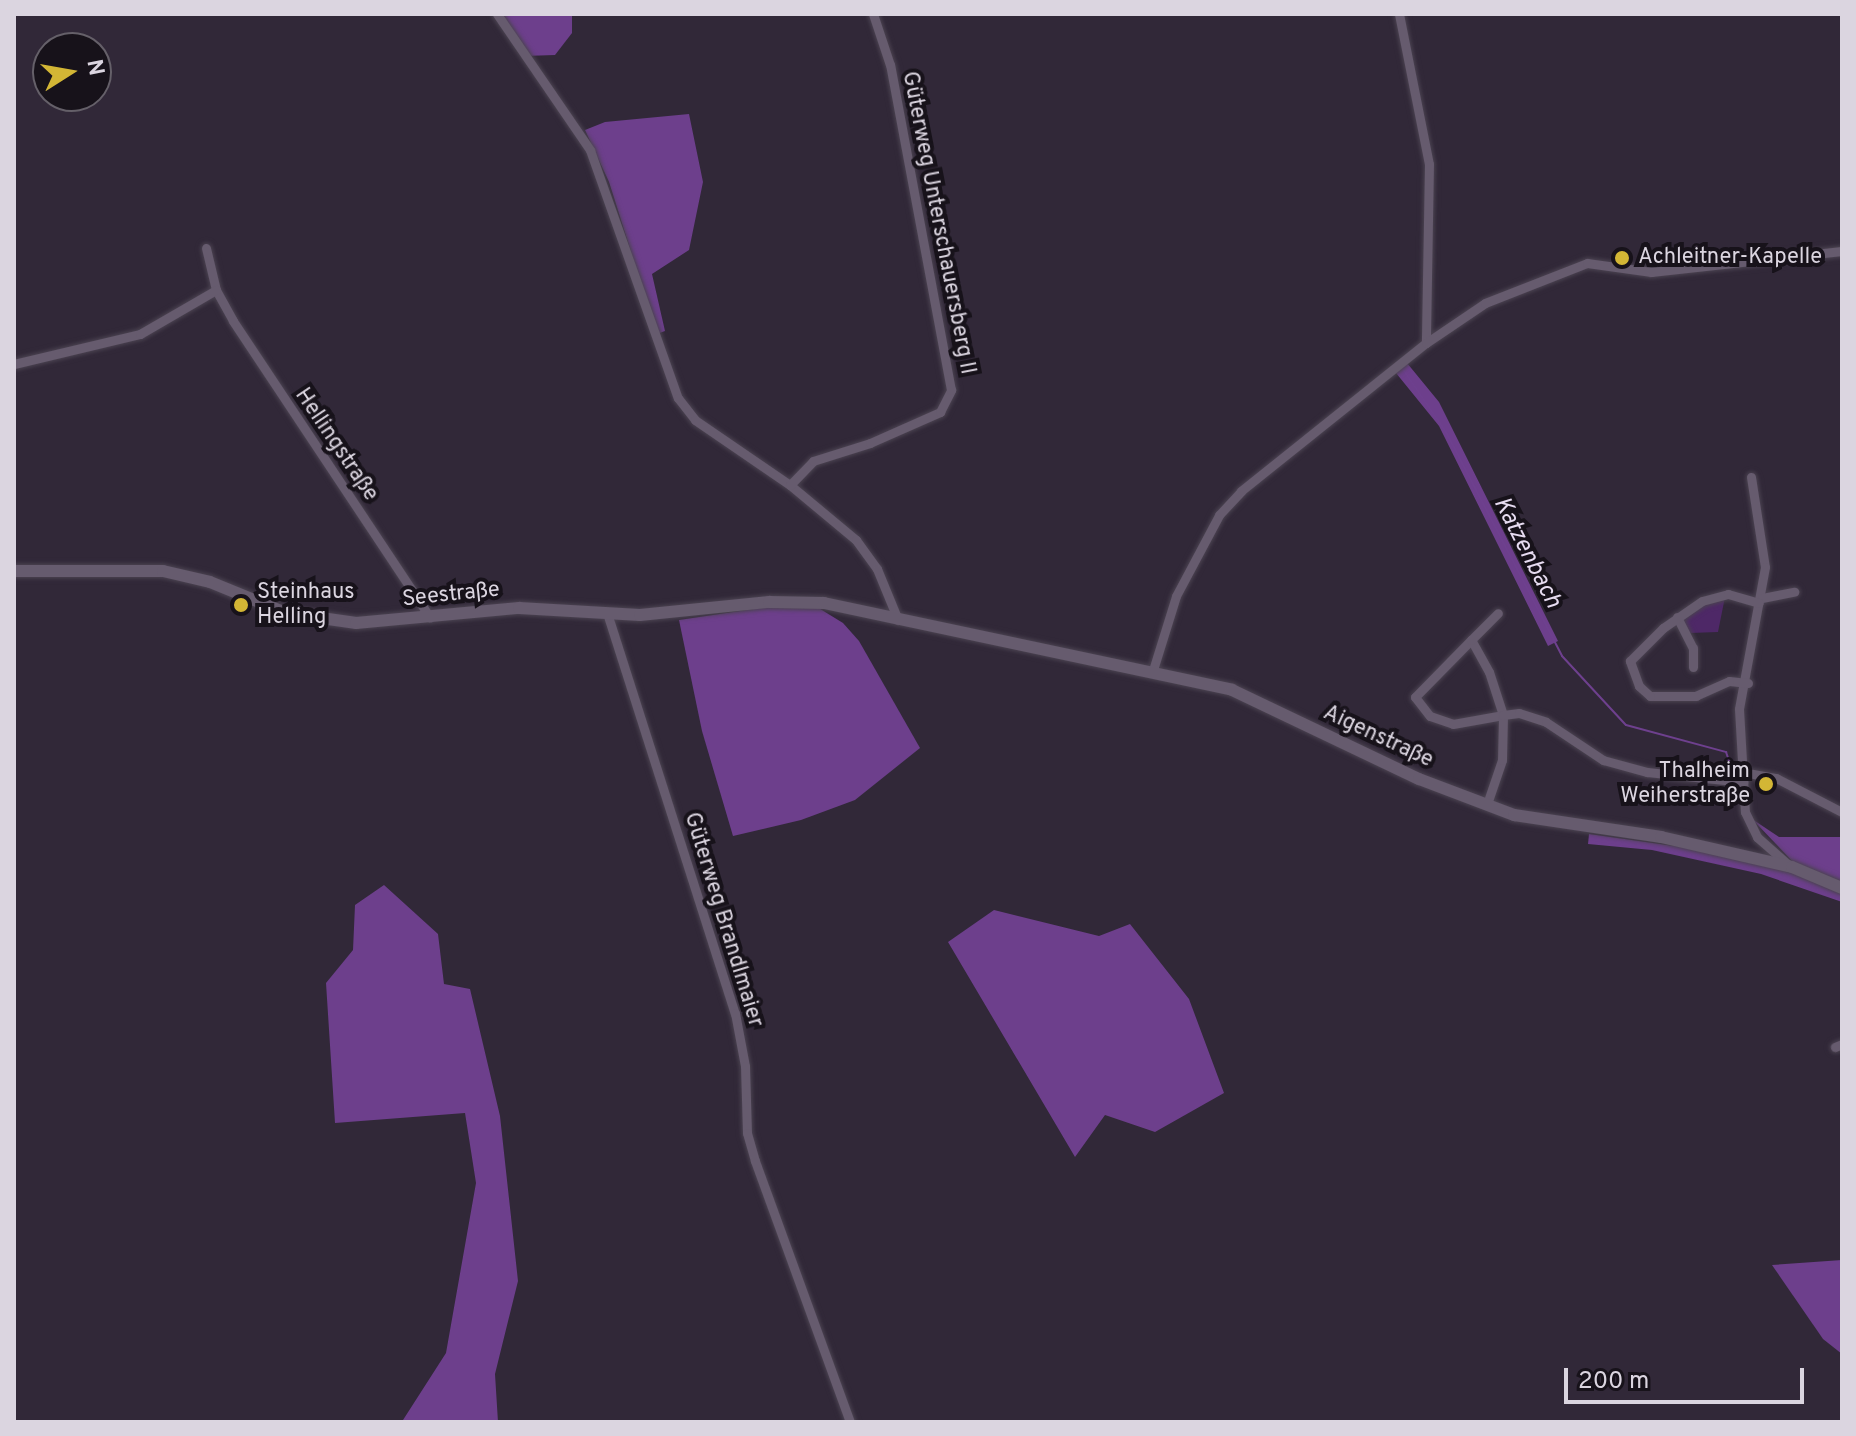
<!DOCTYPE html>
<html>
<head>
<meta charset="utf-8">
<style>
	body { margin:0 }
	#map { position:relative; width:1856px; height:1436px; overflow:hidden; background:#312838; font-family:Overpass,sans-serif }
	div>[style] { position:absolute }
	.green>* { inset:0; background:#4e2867 }
	.forest>* { inset:0; background:#6d3f8c }
	.stream>* { height:2px; margin:-1px; padding:0 1px; transform-origin:1px; border-radius:1px; background:#6e408e }
	.roads { filter:drop-shadow(0 0 2px #4b4351) drop-shadow(0 0 2px #4b4351) }
	.street>* { height:9px; margin:-4.5px; padding:0 4.5px; transform-origin:4.5px; border-radius:4.5px; background:#665b6e }
	.secondary>* { height:12px; margin:-6px; padding:0 6px; transform-origin:6px; border-radius:6px; background:#665b6e }
	.dots>* { width:22px; height:22px; translate:-50% -50%; box-sizing:border-box; border:4px solid #17121a; border-radius:50% }
	span { translate:-50% -50%; white-space:nowrap; text-align:center; line-height:1.15; -webkit-text-stroke:8px #17121a; paint-order:stroke }
	.street-label { font-size:22px; color:#dbd5e0 }
	.poi-label { font-size:22px; color:#dbd5e0 }
	.left { translate:0 -50%; text-align:left }
	.right { translate:-100% -50%; text-align:right }
	.water-label { font-size:24px; color:#e7dcf1; font-style:italic }
	.frame { position:absolute; inset:0; border:16px solid #dbd5e0; pointer-events:none }
	.north { position:absolute; left:32px; top:32px; width:80px; height:80px; box-sizing:border-box; background:#17121a; border:2px solid #656069; border-radius:50%; rotate:79deg; font-size:22px; font-weight:700; line-height:32px; text-align:center; color:#dbd5e0 }
	.north::after { content:''; display:block; margin:auto; width:28px; height:36px; background:#d3b635; clip-path:polygon(50% 0,100% 100%,50% 72%,0 100%) }
	.scale { position:absolute; left:1564px; top:1368px; width:240px; height:36px; box-sizing:border-box; border:4px solid #dbd5e0; border-top:0; padding-left:10px; font-size:24px; line-height:28px; white-space:nowrap; color:#dbd5e0; -webkit-text-stroke:6px #17121a; paint-order:stroke }
</style>
</head>
<body>
<div id="map">
	<div class="green">
		<div style="clip-path:polygon(1725px 597px,1718px 632px,1690px 633px,1681px 618px,1697px 605px)"></div>
	</div>
	<div class="forest">
		<div style="clip-path:polygon(503px 14px,572px 14px,572px 33px,555px 55px,525px 56px)"></div>
		<div style="clip-path:polygon(689px 114px,703px 182px,689px 250px,652px 274px,665px 331px,657px 334px,609px 182px,585px 130px,605px 122px)"></div>
		<div style="clip-path:polygon(1407px 363px,1439px 402px,1558px 641px,1548px 646px,1439px 426px,1396px 373px)"></div>
		<div style="clip-path:polygon(775px 606px,817px 607px,843px 623px,859px 641px,920px 748px,855px 800px,801px 820px,733px 836px,702px 731px,679px 620px)"></div>
		<div style="clip-path:polygon(1752px 819px,1779px 837px,1842px 837px,1842px 902px,1761px 874px,1652px 850px,1588px 844px,1589px 834px,1794px 863px)"></div>
		<div style="clip-path:polygon(384px 885px,438px 934px,444px 984px,470px 989px,500px 1116px,518px 1281px,495px 1374px,498px 1422px,403px 1420px,446px 1353px,476px 1183px,465px 1113px,335px 1123px,326px 983px,353px 950px,355px 905px)"></div>
		<div style="clip-path:polygon(994px 910px,1099px 936px,1130px 924px,1189px 999px,1224px 1093px,1155px 1132px,1105px 1115px,1075px 1157px,948px 942px)"></div>
		<div style="clip-path:polygon(1842px 1260px,1842px 1354px,1823px 1339px,1772px 1265px)"></div>
	</div>
	<div class="stream">
		<div style="left:1402px;top:368px;width:78px;rotate:55.5deg"></div>
		<div style="left:1446px;top:432px;width:252px;rotate:62.6deg"></div>
		<div style="left:1562px;top:656px;width:94px;rotate:47.2deg"></div>
		<div style="left:1626px;top:725px;width:104px;rotate:15.1deg"></div>
		<div style="left:1726px;top:752px;width:21px;rotate:71deg"></div>
	</div>
	<div class="roads">
		<div class="street">
			<div style="left:497px;top:14px;width:165px;rotate:55.6deg"></div>
			<div style="left:590px;top:150px;width:263px;rotate:70.5deg"></div>
			<div style="left:678px;top:398px;width:28px;rotate:52deg"></div>
			<div style="left:695px;top:420px;width:115px;rotate:34.4deg"></div>
			<div style="left:790px;top:485px;width:86px;rotate:39.8deg"></div>
			<div style="left:856px;top:540px;width:36px;rotate:54deg"></div>
			<div style="left:877px;top:569px;width:55px;rotate:67.6deg"></div>
			<div style="left:1399px;top:14px;width:153px;rotate:78.7deg"></div>
			<div style="left:1429px;top:164px;width:179px;rotate:91deg"></div>
			<div style="left:206px;top:248px;width:43px;rotate:76.6deg"></div>
			<div style="left:216px;top:290px;width:35px;rotate:61deg"></div>
			<div style="left:233px;top:321px;width:356px;rotate:56.4deg"></div>
			<div style="left:14px;top:364px;width:130px;rotate:-13.4deg"></div>
			<div style="left:140px;top:334px;width:88px;rotate:-30.1deg"></div>
			<div style="left:1751px;top:477px;width:91px;rotate:81.2deg"></div>
			<div style="left:1765px;top:567px;width:144px;rotate:100.4deg"></div>
			<div style="left:1739px;top:709px;width:103px;rotate:86.7deg"></div>
			<div style="left:1745px;top:812px;width:28px;rotate:64deg"></div>
			<div style="left:1757px;top:837px;width:44px;rotate:41.3deg"></div>
			<div style="left:790px;top:485px;width:33px;rotate:-46deg"></div>
			<div style="left:813px;top:461px;width:60px;rotate:-17.5deg"></div>
			<div style="left:870px;top:443px;width:77px;rotate:-23.9deg"></div>
			<div style="left:940px;top:412px;width:25px;rotate:-63deg"></div>
			<div style="left:951px;top:390px;width:331px;rotate:-100.6deg"></div>
			<div style="left:890px;top:65px;width:54px;rotate:-108.4deg"></div>
			<div style="left:1762px;top:598px;width:33px;rotate:-11deg"></div>
			<div style="left:607px;top:613px;width:420px;rotate:72.3deg"></div>
			<div style="left:735px;top:1013px;width:54px;rotate:79.3deg"></div>
			<div style="left:745px;top:1066px;width:67px;rotate:88.3deg"></div>
			<div style="left:747px;top:1133px;width:29px;rotate:74deg"></div>
			<div style="left:755px;top:1161px;width:278px;rotate:70deg"></div>
			<div style="left:1677px;top:617px;width:35px;rotate:63deg"></div>
			<div style="left:1693px;top:648px;width:19px;rotate:90deg"></div>
			<div style="left:1471px;top:640px;width:80px;rotate:134.5deg"></div>
			<div style="left:1415px;top:697px;width:24px;rotate:52deg"></div>
			<div style="left:1430px;top:716px;width:24px;rotate:19deg"></div>
			<div style="left:1453px;top:724px;width:51px;rotate:-10.2deg"></div>
			<div style="left:1503px;top:715px;width:45px;rotate:-108deg"></div>
			<div style="left:1489px;top:672px;width:37px;rotate:-119deg"></div>
			<div style="left:1471px;top:640px;width:38px;rotate:-45deg"></div>
			<div style="left:1153px;top:670px;width:77px;rotate:-72.7deg"></div>
			<div style="left:1176px;top:596px;width:92px;rotate:-62deg"></div>
			<div style="left:1219px;top:515px;width:33px;rotate:-47deg"></div>
			<div style="left:1241px;top:491px;width:237px;rotate:-38.7deg"></div>
			<div style="left:1426px;top:343px;width:71px;rotate:-34.1deg"></div>
			<div style="left:1485px;top:303px;width:110px;rotate:-21.4deg"></div>
			<div style="left:1587px;top:263px;width:65px;rotate:8deg"></div>
			<div style="left:1651px;top:272px;width:192px;rotate:-6.3deg"></div>
			<div style="left:1748px;top:683px;width:19px;rotate:-174deg"></div>
			<div style="left:1729px;top:681px;width:36px;rotate:156deg"></div>
			<div style="left:1696px;top:696px;width:46px;rotate:180deg"></div>
			<div style="left:1650px;top:696px;width:15px;rotate:-138deg"></div>
			<div style="left:1639px;top:686px;width:27px;rotate:-110deg"></div>
			<div style="left:1630px;top:661px;width:47px;rotate:-45deg"></div>
			<div style="left:1663px;top:628px;width:47px;rotate:-34.7deg"></div>
			<div style="left:1702px;top:601px;width:27px;rotate:-15deg"></div>
			<div style="left:1728px;top:594px;width:32px;rotate:16deg"></div>
			<div style="left:1742px;top:772px;width:35px;rotate:10deg"></div>
			<div style="left:1776px;top:778px;width:74px;rotate:27.3deg"></div>
			<div style="left:1487px;top:804px;width:46px;rotate:-71.2deg"></div>
			<div style="left:1502px;top:760px;width:45px;rotate:-88.7deg"></div>
			<div style="left:1503px;top:715px;width:16px;rotate:-7deg"></div>
			<div style="left:1519px;top:713px;width:28px;rotate:18deg"></div>
			<div style="left:1546px;top:722px;width:69px;rotate:33.7deg"></div>
			<div style="left:1603px;top:760px;width:46px;rotate:15.3deg"></div>
			<div style="left:1647px;top:772px;width:97px;rotate:5.9deg"></div>
			<div style="left:1835px;top:1047px;width:8px;rotate:-23deg"></div>
		</div>
		<div class="secondary">
			<div style="left:14px;top:571px;width:149px"></div>
			<div style="left:163px;top:571px;width:48px;rotate:13.2deg"></div>
			<div style="left:210px;top:582px;width:82px;rotate:22.2deg"></div>
			<div style="left:286px;top:613px;width:71px;rotate:8.1deg"></div>
			<div style="left:356px;top:623px;width:164px;rotate:-5.3deg"></div>
			<div style="left:519px;top:608px;width:121px;rotate:3.3deg"></div>
			<div style="left:640px;top:615px;width:130px;rotate:-5.8deg"></div>
			<div style="left:769px;top:602px;width:55px;rotate:1deg"></div>
			<div style="left:824px;top:603px;width:417px;rotate:12deg"></div>
			<div style="left:1232px;top:690px;width:207px;rotate:25.5deg"></div>
			<div style="left:1419px;top:779px;width:102px;rotate:20.8deg"></div>
			<div style="left:1514px;top:815px;width:149px;rotate:8.5deg"></div>
			<div style="left:1661px;top:837px;width:134px;rotate:12.9deg"></div>
			<div style="left:1792px;top:867px;width:54px;rotate:22.8deg"></div>
		</div>
	</div>
	<div class="dots">
		<div style="left:1622px;top:258px;background:#d3b635"></div>
		<div style="left:241px;top:605px;background:#d3b635"></div>
		<div style="left:1766px;top:784px;background:#d3b635"></div>
	</div>
	<div class="street-label">
		<span style="left:938px;top:223px;rotate:79deg">Güterweg Unterschauersberg II</span>
		<span style="left:336px;top:445px;rotate:56deg">Hellingstraße</span>
		<span style="left:451px;top:595px;rotate:-6deg">Seestraße</span>
		<span style="left:1378px;top:737px;rotate:25deg">Aigenstraße</span>
		<span style="left:723px;top:920px;rotate:73deg">Güterweg Brandlmaier</span>
	</div>
	<div class="poi-label">
		<span class="left" style="left:1638px;top:258px">Achleitner-Kapelle</span>
		<span class="left" style="left:257px;top:605px">Steinhaus<br>Helling</span>
		<span class="right" style="left:1750px;top:784px">Thalheim<br>Weiherstraße</span>
	</div>
	<div class="water-label">
		<span style="left:1526px;top:553px;rotate:63deg">Katzenbach</span>
	</div>
	<div class="frame"></div>
	<div class="north">N</div>
	<div class="scale">200 m</div>
</div>
</body>
</html>
